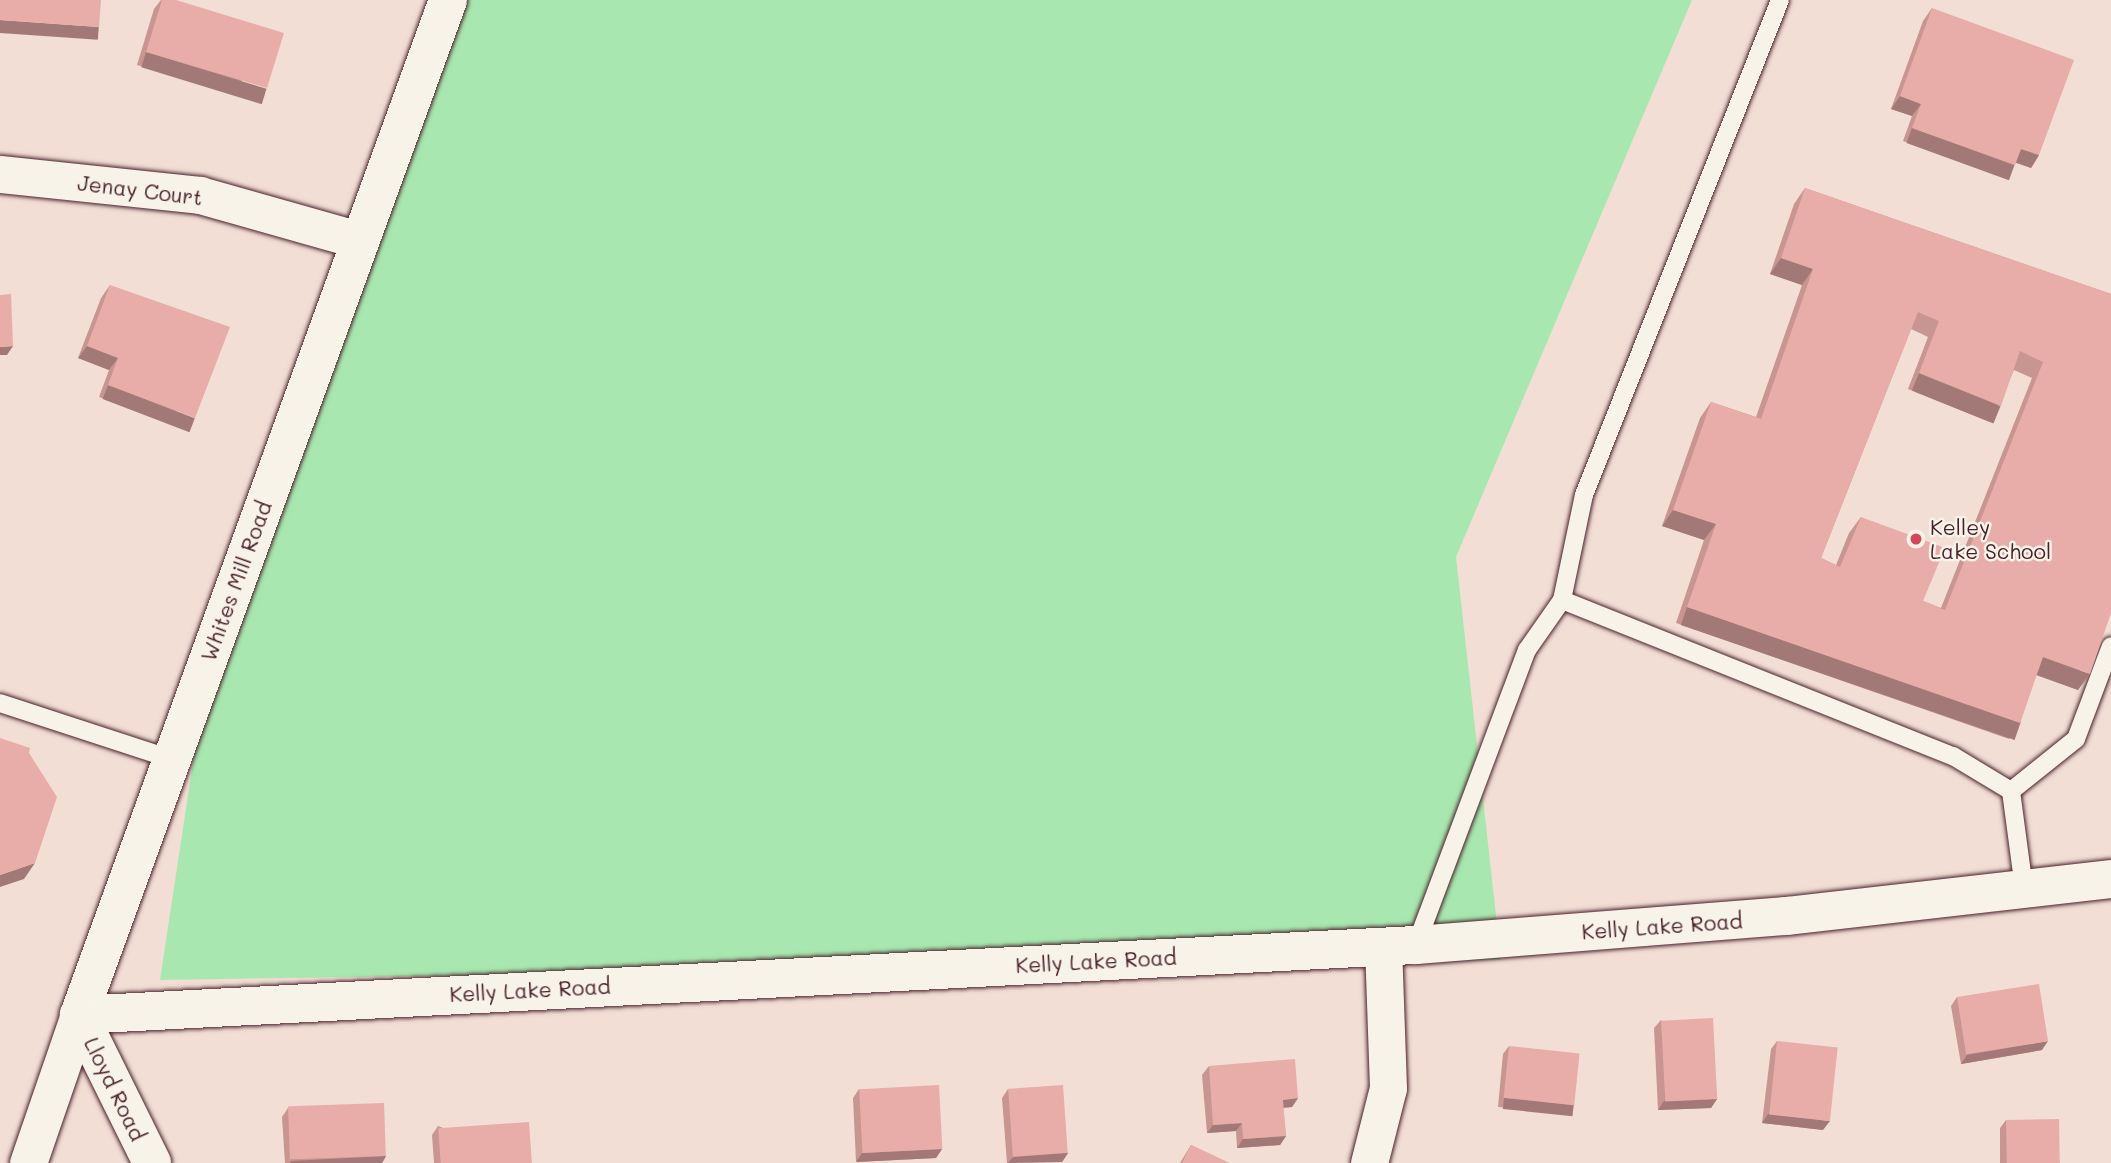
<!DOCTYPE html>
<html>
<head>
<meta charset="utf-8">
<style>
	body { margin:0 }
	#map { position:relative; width:2111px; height:1163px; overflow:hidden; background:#f2ded5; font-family:Mali,sans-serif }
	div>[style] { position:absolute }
	.green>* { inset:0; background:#a8e8b0 }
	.roads { filter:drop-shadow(0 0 2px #4a1f2b) drop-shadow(0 0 2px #4a1f2b) }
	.lane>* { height:18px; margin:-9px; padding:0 9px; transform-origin:9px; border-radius:9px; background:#f7f3e8 }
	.street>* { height:37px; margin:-18.5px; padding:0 18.5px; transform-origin:18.5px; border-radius:18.5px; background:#f7f3e8 }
	.secondary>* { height:38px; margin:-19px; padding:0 19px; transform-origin:19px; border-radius:19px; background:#f7f3e8 }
	.wall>* { inset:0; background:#c89591 }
	.shaded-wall>* { inset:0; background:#a27976; transform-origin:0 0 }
	.building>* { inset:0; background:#e8ada9; transform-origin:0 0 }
	.dots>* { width:19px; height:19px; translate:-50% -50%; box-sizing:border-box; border:4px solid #f7f3e8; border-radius:50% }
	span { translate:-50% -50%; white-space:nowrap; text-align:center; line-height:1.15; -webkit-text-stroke:5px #f7f3e8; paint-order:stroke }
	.street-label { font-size:21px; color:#4a1f2b }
	.poi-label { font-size:21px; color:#4a1f2b }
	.left { translate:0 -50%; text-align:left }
</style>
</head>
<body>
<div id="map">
	<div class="green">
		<div style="clip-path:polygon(434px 0,1692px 0,1456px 557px,1501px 960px,160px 980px,218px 598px)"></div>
	</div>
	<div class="roads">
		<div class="lane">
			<div style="left:1562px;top:600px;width:421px;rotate:21.8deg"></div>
			<div style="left:1953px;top:756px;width:68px;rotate:31.1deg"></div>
			<div style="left:2011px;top:791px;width:99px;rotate:82.4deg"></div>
			<div style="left:0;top:703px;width:180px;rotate:18.1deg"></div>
			<div style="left:2011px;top:791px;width:83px;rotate:-38.7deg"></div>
			<div style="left:2076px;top:739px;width:99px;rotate:-69.4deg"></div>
			<div style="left:1416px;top:945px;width:315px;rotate:-69.4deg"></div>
			<div style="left:1527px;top:650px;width:61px;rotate:-55deg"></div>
			<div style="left:1562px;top:600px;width:107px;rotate:-78.2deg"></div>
			<div style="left:1584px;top:495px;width:532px;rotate:-68.4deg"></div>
		</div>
		<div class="street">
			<div style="left:0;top:174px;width:201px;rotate:6deg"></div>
			<div style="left:200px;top:195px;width:165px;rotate:15.8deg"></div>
			<div style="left:28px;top:1163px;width:157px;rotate:-71deg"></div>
			<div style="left:1369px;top:1163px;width:77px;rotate:-75.8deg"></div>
			<div style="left:1388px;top:1088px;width:142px;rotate:-92deg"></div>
		</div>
		<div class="secondary">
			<div style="left:79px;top:1015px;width:1339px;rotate:-3deg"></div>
			<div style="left:1416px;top:945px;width:372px;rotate:-4.5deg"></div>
			<div style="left:1787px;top:916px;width:326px;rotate:-6.5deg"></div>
			<div style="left:79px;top:1015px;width:1080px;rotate:-70.02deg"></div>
			<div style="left:79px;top:1015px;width:165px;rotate:63.7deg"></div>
		</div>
	</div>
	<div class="wall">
		<div style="clip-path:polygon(161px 0,176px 0,258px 101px,137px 65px,154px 9px)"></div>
		<div style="clip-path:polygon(1932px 8px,2039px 155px,2031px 168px,2016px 163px,2006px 178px,1903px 141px,1912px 116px,1891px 109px,1923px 21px)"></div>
		<div style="clip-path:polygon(evenodd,1805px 188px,2111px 294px,2078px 690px,2036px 675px,2020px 723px,2009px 739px,1676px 623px,1704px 540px,1662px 526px,1700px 418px,1711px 402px,1756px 417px,1802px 285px,1770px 274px,1794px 204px,1805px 188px,1911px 329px,1928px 337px,1908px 389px,1990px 422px,2014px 370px,2032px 378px,1941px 608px,1923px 601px,1861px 517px,1849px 533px,1836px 565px,1821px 558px,1911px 329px)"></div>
		<div style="clip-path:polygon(110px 285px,186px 430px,99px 397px,109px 370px,78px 358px,101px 298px)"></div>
		<div style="clip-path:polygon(1957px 997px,2042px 1050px,1961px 1064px,1951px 1006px)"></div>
		<div style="clip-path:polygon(1661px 1020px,1717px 1099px,1711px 1108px,1658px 1110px,1654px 1028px)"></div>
		<div style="clip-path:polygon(1777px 1041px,1823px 1130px,1762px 1123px,1771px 1049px)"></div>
		<div style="clip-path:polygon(1509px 1046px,1574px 1105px,1568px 1114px,1498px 1107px,1503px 1054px)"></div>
		<div style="clip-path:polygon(1209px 1066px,1298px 1098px,1292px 1107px,1283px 1108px,1286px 1136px,1280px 1145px,1237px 1148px,1236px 1131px,1207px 1133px,1202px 1075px)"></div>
		<div style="clip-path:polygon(859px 1089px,942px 1149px,936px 1158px,856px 1162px,853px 1098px)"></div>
		<div style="clip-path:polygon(1008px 1089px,1068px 1153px,1062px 1162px,1007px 1163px,1002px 1098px)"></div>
		<div style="clip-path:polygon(288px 1108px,386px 1156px,382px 1163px,285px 1163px,282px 1117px)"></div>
		<div style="clip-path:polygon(2006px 1120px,2060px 1163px,2000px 1163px,2000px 1128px)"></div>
		<div style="clip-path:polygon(438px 1126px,532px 1163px,434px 1163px,432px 1135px)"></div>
		<div style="clip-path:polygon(1191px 1145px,1229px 1163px,1180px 1163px)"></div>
	</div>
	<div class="shaded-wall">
		<div style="left:0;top:20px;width:99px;height:13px;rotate:4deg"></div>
		<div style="left:146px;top:52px;width:126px;height:16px;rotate:17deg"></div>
		<div style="clip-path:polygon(1900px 96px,1921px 104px,1912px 116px,1891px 109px)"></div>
		<div style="left:1912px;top:128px;width:109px;height:16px;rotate:20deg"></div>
		<div style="clip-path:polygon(2021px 149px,2039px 155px,2031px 168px,2012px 161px)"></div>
		<div style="clip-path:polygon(1781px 258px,1813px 269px,1802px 285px,1770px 274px)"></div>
		<div style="clip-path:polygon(13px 346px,7px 355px,0 355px,0 347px)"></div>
		<div style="clip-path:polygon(87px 346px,118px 358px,109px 370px,78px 358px)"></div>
		<div style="left:1919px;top:373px;width:88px;height:19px;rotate:22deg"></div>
		<div style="left:108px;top:385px;width:93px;height:15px;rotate:21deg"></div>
		<div style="clip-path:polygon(1673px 510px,1716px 524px,1704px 540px,1662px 526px)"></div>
		<div style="left:1687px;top:607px;width:353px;height:19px;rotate:19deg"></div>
		<div style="clip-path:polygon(2043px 657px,2090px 674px,2078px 690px,2031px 673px)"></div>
		<div style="clip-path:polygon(35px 863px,24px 879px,0 887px,0 875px)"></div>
		<div style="clip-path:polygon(2048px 1041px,2042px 1050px,1961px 1064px,1967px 1055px)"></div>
		<div style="clip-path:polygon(1298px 1098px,1292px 1107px,1277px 1108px,1283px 1100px)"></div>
		<div style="left:1504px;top:1098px;width:70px;height:11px;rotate:6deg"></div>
		<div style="clip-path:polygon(1717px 1099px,1711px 1108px,1658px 1110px,1664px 1101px)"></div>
		<div style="clip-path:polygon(1768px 1114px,1830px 1121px,1823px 1130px,1762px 1123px)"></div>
		<div style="clip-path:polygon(1242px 1123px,1236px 1131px,1207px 1133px,1213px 1125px)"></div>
		<div style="clip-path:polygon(1286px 1136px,1280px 1145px,1237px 1148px,1243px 1139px)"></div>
		<div style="clip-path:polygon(942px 1149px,936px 1158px,856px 1162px,862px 1153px)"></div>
		<div style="clip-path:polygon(1068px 1153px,1062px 1162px,1008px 1163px,1013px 1157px)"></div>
		<div style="clip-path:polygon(386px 1156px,382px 1163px,290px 1163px,291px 1161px)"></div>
	</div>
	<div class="building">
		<div style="clip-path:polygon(0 0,101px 0,99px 27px,0 20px)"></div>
		<div style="clip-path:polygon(162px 0,176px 0,284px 33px,267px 88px,146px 52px)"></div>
		<div style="clip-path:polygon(1932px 8px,2074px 60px,2039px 155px,2021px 149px,2015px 165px,1912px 128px,1921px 104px,1900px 96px)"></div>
		<div style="clip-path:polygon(evenodd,1805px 188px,2111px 294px,2111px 613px,2090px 674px,2043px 657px,2020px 723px,1687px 607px,1716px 524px,1673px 510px,1711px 402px,1761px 419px,1813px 269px,1781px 258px,1805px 188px,1918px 312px,1939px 321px,1919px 373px,2001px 406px,2020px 351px,2043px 362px,1945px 610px,1923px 601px,1945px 548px,1861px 517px,1840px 567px,1821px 558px,1918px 312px)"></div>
		<div style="clip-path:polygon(110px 285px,230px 327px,195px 418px,108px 385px,118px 358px,87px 346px)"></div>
		<div style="clip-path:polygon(11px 294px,13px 346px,0 347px,0 295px)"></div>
		<div style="clip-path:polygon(0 738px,30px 748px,29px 753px,57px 797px,35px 863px,0 875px)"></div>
		<div style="left:2039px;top:984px;width:58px;height:83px;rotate:81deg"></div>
		<div style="left:1713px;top:1018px;width:81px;height:52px;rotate:87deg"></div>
		<div style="left:1777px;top:1041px;width:61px;height:74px;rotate:6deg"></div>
		<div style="left:1509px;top:1046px;width:71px;height:52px;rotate:6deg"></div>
		<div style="clip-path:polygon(1295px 1059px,1298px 1098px,1283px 1100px,1286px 1136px,1243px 1139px,1242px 1123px,1213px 1125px,1209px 1066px)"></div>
		<div style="left:939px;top:1085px;width:64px;height:80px;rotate:87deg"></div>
		<div style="left:1063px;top:1085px;width:68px;height:55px;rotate:86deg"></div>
		<div style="left:384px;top:1103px;width:53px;height:96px;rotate:88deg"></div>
		<div style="left:2059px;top:1119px;width:44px;height:53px;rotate:89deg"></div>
		<div style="left:529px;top:1122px;width:41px;height:91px;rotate:86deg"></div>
		<div style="clip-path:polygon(1191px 1145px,1229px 1163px,1182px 1163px)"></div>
	</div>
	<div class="dots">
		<div style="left:1916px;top:539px;background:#d1495b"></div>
	</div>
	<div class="street-label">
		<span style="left:140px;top:190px;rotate:7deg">Jenay Court</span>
		<span style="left:236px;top:581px;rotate:-70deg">Whites Mill Road</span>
		<span style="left:1662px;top:926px;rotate:-4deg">Kelly Lake Road</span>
		<span style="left:1096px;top:961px;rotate:-3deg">Kelly Lake Road</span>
		<span style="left:530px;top:990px;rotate:-3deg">Kelly Lake Road</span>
		<span style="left:115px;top:1089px;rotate:64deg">Lloyd Road</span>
	</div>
	<div class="poi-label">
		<span class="left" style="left:1930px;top:539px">Kelley<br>Lake School</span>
	</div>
</div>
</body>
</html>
